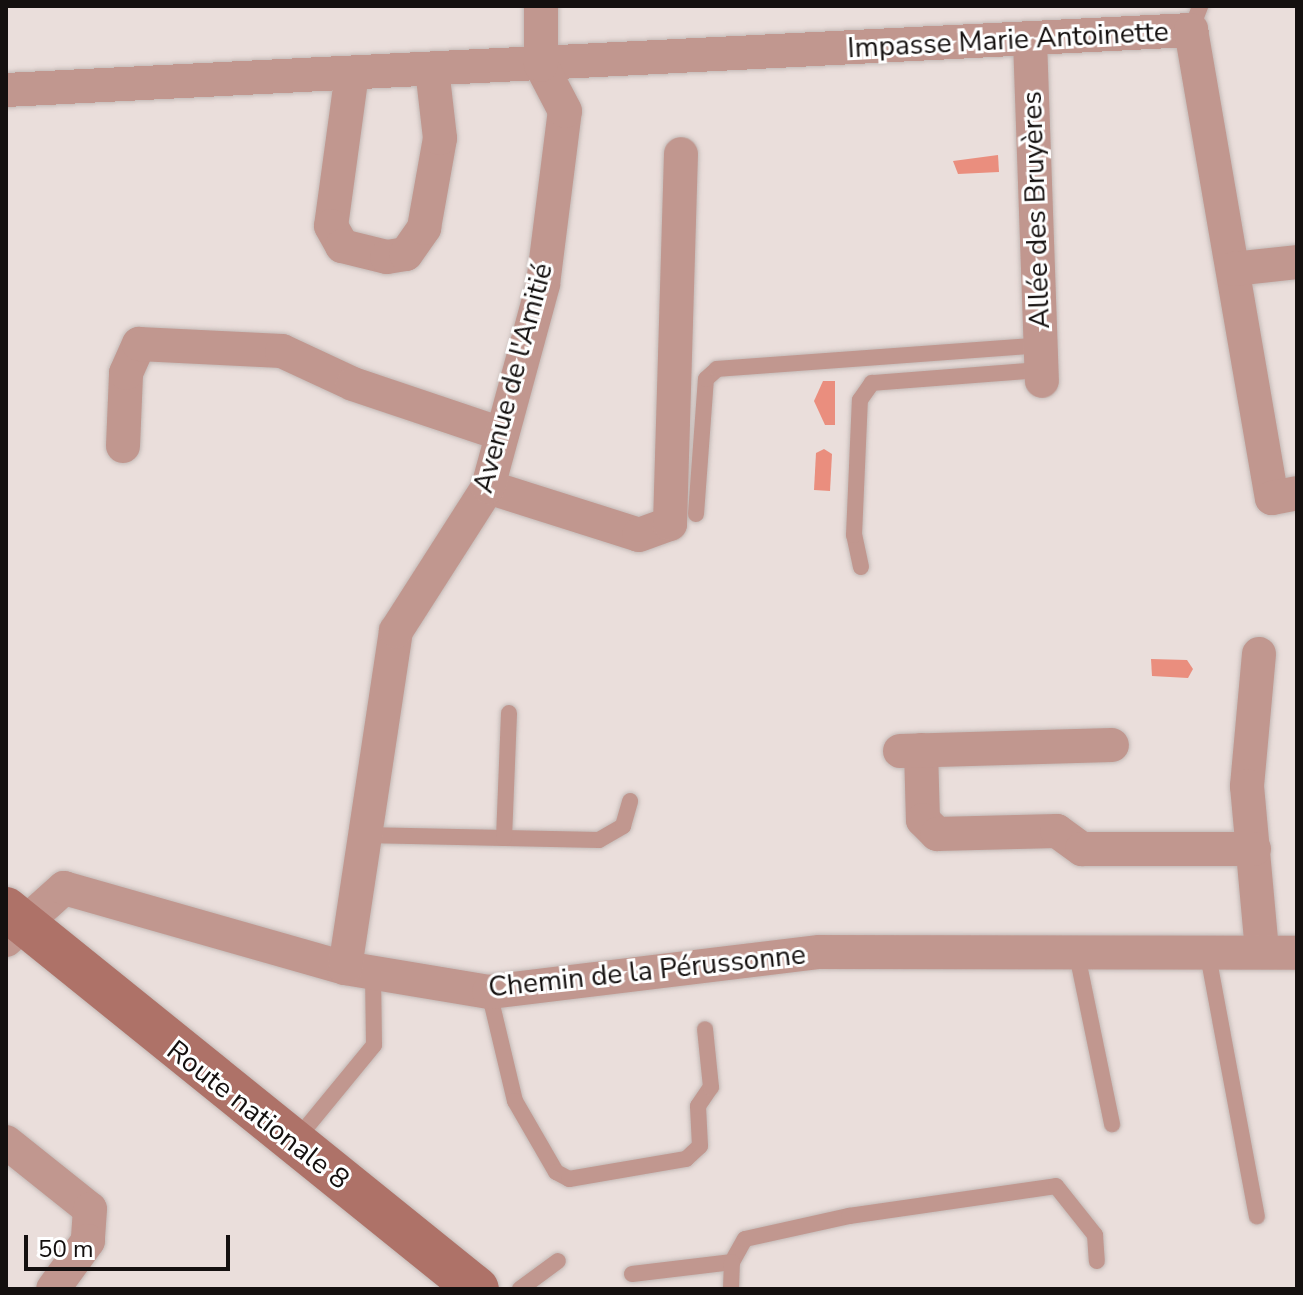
<!DOCTYPE html>
<html>
<head>
<meta charset="utf-8">
<style>
	body { margin:0 }
	#map { position:relative; width:1303px; height:1295px; overflow:hidden; background:#eadedb; font-family:"Nunito Sans",sans-serif }
	div>[style] { position:absolute }
	.water>* { inset:0; background:#ea8e7e }
	.roads { filter:drop-shadow(0 0 2px #c3b9b6) drop-shadow(0 0 2px #c3b9b6) }
	.service>* { height:16px; margin:-8px; padding:0 8px; transform-origin:8px; border-radius:8px; background:#c1978f }
	.minor>* { height:34px; margin:-17px; padding:0 17px; transform-origin:17px; border-radius:17px; background:#c1978f }
	.secondary>* { height:44px; margin:-22px; padding:0 22px; transform-origin:22px; border-radius:22px; background:#ae7268 }
	span { translate:-50% -50%; white-space:nowrap; text-align:center; line-height:1.15; -webkit-text-stroke:6px #fff; paint-order:stroke }
	.street-label { font-size:28px; color:#14100f }
	.frame { position:absolute; inset:0; border:8px solid #14100f; pointer-events:none }
	.scale { position:absolute; left:24px; top:1235px; width:206px; height:36px; box-sizing:border-box; border:4px solid #14100f; border-top:0; padding-left:10px; font-size:24px; line-height:28px; white-space:nowrap; color:#14100f; -webkit-text-stroke:6px #fff; paint-order:stroke }
</style>
</head>
<body>
<div id="map">
	<div class="water">
		<div style="clip-path:polygon(998px 155px,999px 172px,958px 174px,953px 161px)"></div>
		<div style="clip-path:polygon(823px 381px,835px 381px,835px 425px,825px 425px,814px 401px)"></div>
		<div style="clip-path:polygon(824px 449px,832px 454px,830px 491px,814px 490px,816px 453px)"></div>
		<div style="clip-path:polygon(1151px 659px,1187px 660px,1193px 669px,1188px 678px,1152px 676px)"></div>
	</div>
	<div class="roads">
		<div class="service">
			<div style="left:1191px;top:30px;width:26px;rotate:-69deg"></div>
			<div style="left:696px;top:514px;width:135px;rotate:-85.8deg"></div>
			<div style="left:706px;top:379px;width:15px;rotate:-42deg"></div>
			<div style="left:717px;top:369px;width:325px;rotate:-4.2deg"></div>
			<div style="left:861px;top:567px;width:33px;rotate:-102deg"></div>
			<div style="left:854px;top:535px;width:135px;rotate:-87.5deg"></div>
			<div style="left:860px;top:400px;width:21px;rotate:-55deg"></div>
			<div style="left:872px;top:383px;width:170px;rotate:-4.4deg"></div>
			<div style="left:363px;top:835px;width:236px;rotate:1.2deg"></div>
			<div style="left:599px;top:840px;width:28px;rotate:-30deg"></div>
			<div style="left:623px;top:826px;width:26px;rotate:-74deg"></div>
			<div style="left:504px;top:838px;width:125px;rotate:-87.7deg"></div>
			<div style="left:1076px;top:950px;width:178px;rotate:78.3deg"></div>
			<div style="left:1207px;top:950px;width:271px;rotate:79.4deg"></div>
			<div style="left:489px;top:992px;width:112px;rotate:76.6deg"></div>
			<div style="left:515px;top:1101px;width:82px;rotate:60deg"></div>
			<div style="left:556px;top:1172px;width:15px;rotate:28deg"></div>
			<div style="left:569px;top:1179px;width:119px;rotate:-9.7deg"></div>
			<div style="left:686px;top:1159px;width:19px;rotate:-43deg"></div>
			<div style="left:700px;top:1146px;width:40px;rotate:-92.9deg"></div>
			<div style="left:698px;top:1106px;width:23px;rotate:-56deg"></div>
			<div style="left:711px;top:1087px;width:58px;rotate:-95.9deg"></div>
			<div style="left:296px;top:1140px;width:123px;rotate:-50.6deg"></div>
			<div style="left:374px;top:1045px;width:71px;rotate:-90.8deg"></div>
			<div style="left:632px;top:1274px;width:101px;rotate:-6.8deg"></div>
			<div style="left:732px;top:1262px;width:26px;rotate:-61deg"></div>
			<div style="left:745px;top:1239px;width:107px;rotate:-12.5deg"></div>
			<div style="left:849px;top:1216px;width:209px;rotate:-8.2deg"></div>
			<div style="left:1056px;top:1186px;width:63px;rotate:51.5deg"></div>
			<div style="left:1095px;top:1235px;width:26px;rotate:86deg"></div>
			<div style="left:520px;top:1289px;width:47px;rotate:-36.4deg"></div>
			<div style="left:731px;top:1289px;width:27px;rotate:-88deg"></div>
		</div>
		<div class="minor">
			<div style="left:1030px;top:40px;width:341px;rotate:88deg"></div>
			<div style="left:352px;top:73px;width:154px;rotate:97.8deg"></div>
			<div style="left:331px;top:226px;width:23px;rotate:61deg"></div>
			<div style="left:342px;top:246px;width:46px;rotate:13.7deg"></div>
			<div style="left:387px;top:257px;width:19px;rotate:-9deg"></div>
			<div style="left:406px;top:254px;width:32px;rotate:-55deg"></div>
			<div style="left:424px;top:228px;width:91px;rotate:-79.9deg"></div>
			<div style="left:440px;top:138px;width:69px;rotate:-96.6deg"></div>
			<div style="left:6px;top:90px;width:1187px;rotate:-2.9deg"></div>
			<div style="left:1191px;top:30px;width:475px;rotate:80.2deg"></div>
			<div style="left:1272px;top:498px;width:25px;rotate:-11deg"></div>
			<div style="left:1233px;top:269px;width:64px;rotate:-6.2deg"></div>
			<div style="left:123px;top:446px;width:73px;rotate:-87.6deg"></div>
			<div style="left:126px;top:373px;width:32px;rotate:-66deg"></div>
			<div style="left:139px;top:344px;width:143px;rotate:2.8deg"></div>
			<div style="left:282px;top:351px;width:78px;rotate:24.9deg"></div>
			<div style="left:353px;top:384px;width:157px;rotate:18.6deg"></div>
			<div style="left:488px;top:487px;width:158px;rotate:17.6deg"></div>
			<div style="left:639px;top:535px;width:33px;rotate:-20deg"></div>
			<div style="left:670px;top:524px;width:370px;rotate:-88.3deg"></div>
			<div style="left:1259px;top:654px;width:133px;rotate:95.2deg"></div>
			<div style="left:1247px;top:786px;width:166px;rotate:84.8deg"></div>
			<div style="left:921px;top:750px;width:70px;rotate:88.4deg"></div>
			<div style="left:923px;top:820px;width:20px;rotate:45deg"></div>
			<div style="left:937px;top:834px;width:120px;rotate:-1.4deg"></div>
			<div style="left:1057px;top:831px;width:31px;rotate:36deg"></div>
			<div style="left:1082px;top:849px;width:172px"></div>
			<div style="left:900px;top:751px;width:212px;rotate:-1.6deg"></div>
			<div style="left:6px;top:940px;width:78px;rotate:-41.9deg"></div>
			<div style="left:64px;top:888px;width:292px;rotate:15.9deg"></div>
			<div style="left:345px;top:968px;width:146px;rotate:9.5deg"></div>
			<div style="left:489px;top:992px;width:333px;rotate:-6.9deg"></div>
			<div style="left:820px;top:952px;width:477px;rotate:0.1deg"></div>
			<div style="left:345px;top:968px;width:341px;rotate:-81.4deg"></div>
			<div style="left:396px;top:631px;width:171px;rotate:-57.4deg"></div>
			<div style="left:488px;top:487px;width:210px;rotate:-74.8deg"></div>
			<div style="left:543px;top:284px;width:174px;rotate:-82.8deg"></div>
			<div style="left:565px;top:111px;width:52px;rotate:-117.6deg"></div>
			<div style="left:541px;top:65px;width:59px;rotate:-90deg"></div>
			<div style="left:6px;top:1142px;width:107px;rotate:38.6deg"></div>
			<div style="left:90px;top:1209px;width:32px;rotate:94deg"></div>
			<div style="left:88px;top:1241px;width:59px;rotate:126.1deg"></div>
		</div>
		<div class="secondary">
			<div style="left:6px;top:909px;width:605px;rotate:38.9deg"></div>
		</div>
	</div>
	<div class="street-label">
		<span style="left:1008px;top:40px;rotate:-3deg">Impasse Marie Antoinette</span>
		<span style="left:1036px;top:210px;rotate:-92deg">Allée des Bruyères</span>
		<span style="left:513px;top:378px;rotate:-75deg">Avenue de l'Amitié</span>
		<span style="left:647px;top:971px;rotate:-6deg">Chemin de la Pérussonne</span>
		<span style="left:258px;top:1115px;rotate:38deg">Route nationale 8</span>
	</div>
	<div class="frame"></div>
	<div class="scale">50 m</div>
</div>
</body>
</html>
